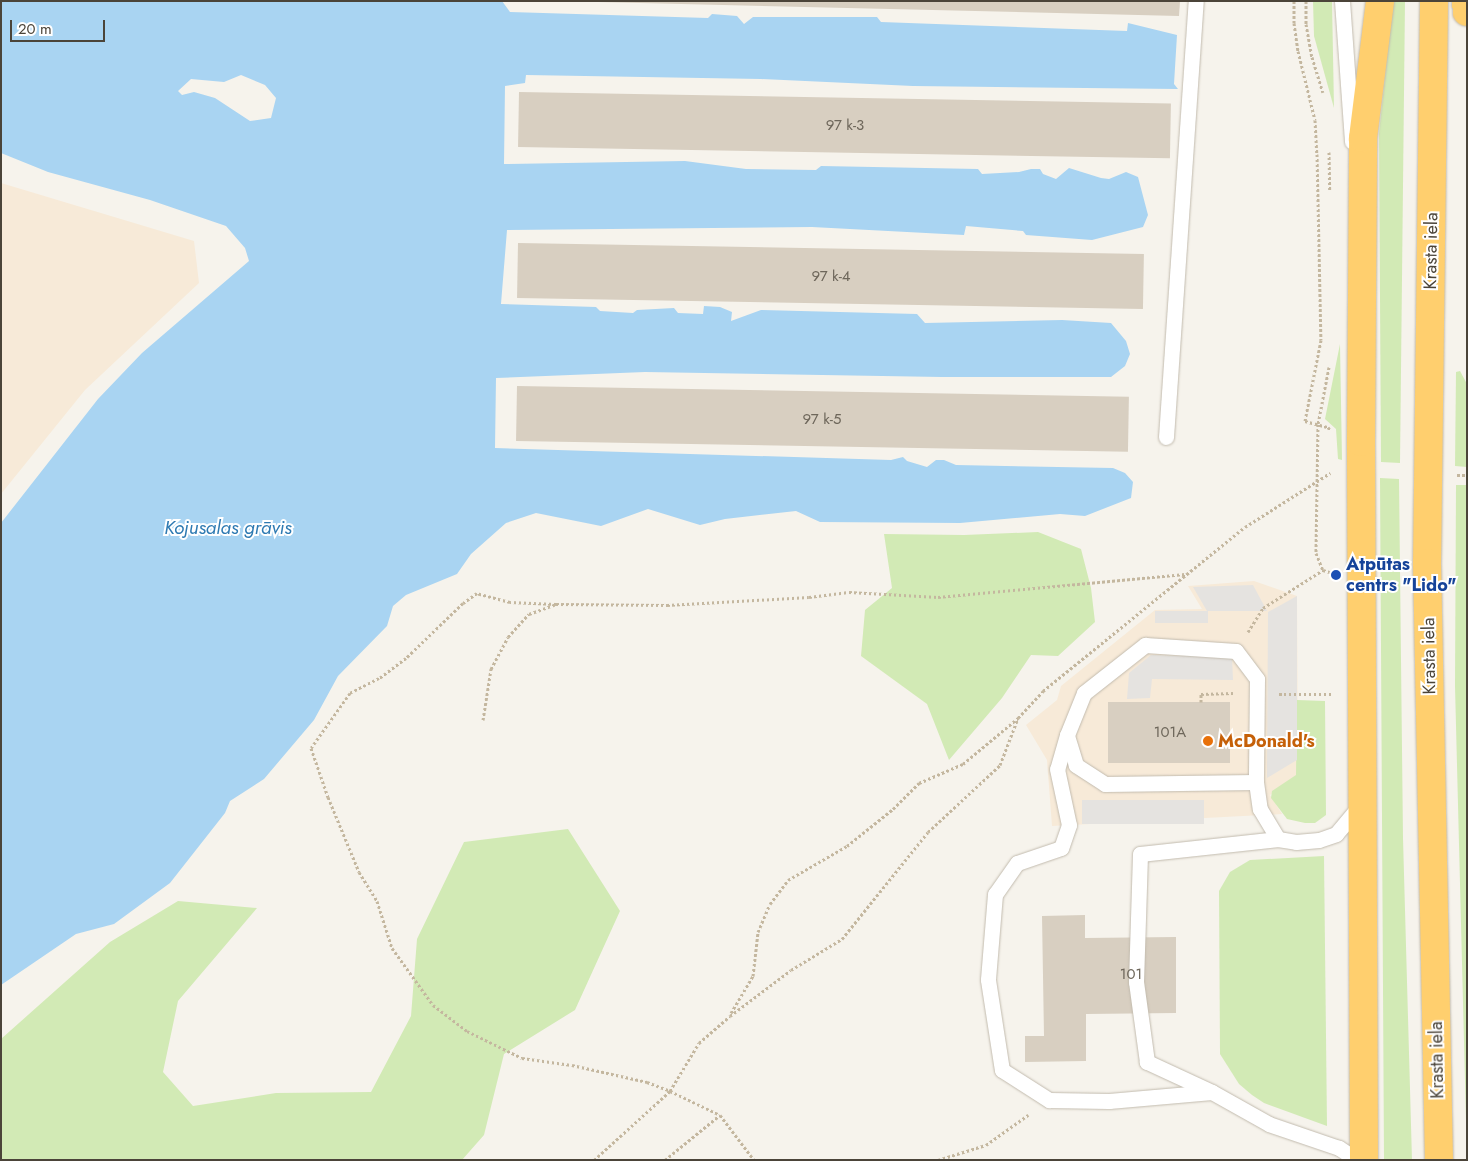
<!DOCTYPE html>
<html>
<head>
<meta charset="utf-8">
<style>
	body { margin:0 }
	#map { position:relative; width:1468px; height:1161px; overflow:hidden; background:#f6f3ec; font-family:Jost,sans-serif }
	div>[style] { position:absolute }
	.commercial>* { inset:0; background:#f7ead8 }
	.green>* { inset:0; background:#d2eab5 }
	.parking>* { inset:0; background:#e5e3e0; transform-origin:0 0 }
	.water>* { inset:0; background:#a9d4f2 }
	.building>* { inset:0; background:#d8cfc1; transform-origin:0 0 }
	.path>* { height:3px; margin-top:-1.5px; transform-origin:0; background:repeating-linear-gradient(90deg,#c4b79f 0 2.5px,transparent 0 5px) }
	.roads { filter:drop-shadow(0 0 1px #c2bbae) drop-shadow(0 0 1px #c2bbae) }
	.lane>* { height:15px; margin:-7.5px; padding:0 7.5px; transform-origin:7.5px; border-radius:7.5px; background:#fff }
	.highway>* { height:28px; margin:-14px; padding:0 14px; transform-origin:14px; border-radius:14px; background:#ffcf6e }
	.dots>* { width:14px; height:14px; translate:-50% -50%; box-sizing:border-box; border:2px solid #fff; border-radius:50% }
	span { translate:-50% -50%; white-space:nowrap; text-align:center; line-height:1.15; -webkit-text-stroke:4px #fff; paint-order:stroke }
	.number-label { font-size:15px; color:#6e675b }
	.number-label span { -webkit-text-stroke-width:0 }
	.street-label { font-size:18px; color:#4b4439 }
	.transit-label { font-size:18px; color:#164399; font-weight:700 }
	.left { translate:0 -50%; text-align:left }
	.food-label { font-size:18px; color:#c56008; font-weight:700 }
	.water-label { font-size:19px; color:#2e7ab2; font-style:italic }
	.frame { position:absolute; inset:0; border:2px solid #4b4439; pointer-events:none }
	.scale { position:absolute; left:10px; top:20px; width:95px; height:22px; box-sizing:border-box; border:2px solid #4b4439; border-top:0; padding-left:6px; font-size:15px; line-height:18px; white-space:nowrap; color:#4b4439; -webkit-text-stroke:4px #fff; paint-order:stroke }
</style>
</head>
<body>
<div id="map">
	<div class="commercial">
		<div style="clip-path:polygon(1px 183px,194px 241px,199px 283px,85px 390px,1px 494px)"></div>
		<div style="clip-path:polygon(1254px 581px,1297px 596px,1298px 776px,1270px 795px,1282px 814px,1052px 826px,1047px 760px,1026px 725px,1057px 700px,1061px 686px,1155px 610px,1202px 609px,1188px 586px)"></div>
	</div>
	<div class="green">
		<div style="clip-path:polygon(1313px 1px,1332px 1px,1334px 108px,1314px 36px)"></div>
		<div style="clip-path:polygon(1393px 1px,1405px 1px,1400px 463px,1381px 462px,1379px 133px)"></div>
		<div style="clip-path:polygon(1340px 344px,1342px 460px,1338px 459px,1336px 429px,1325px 419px)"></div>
		<div style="clip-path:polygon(1460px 371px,1467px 384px,1467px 467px,1455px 466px,1456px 372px)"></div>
		<div style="clip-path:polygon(1380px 478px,1399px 479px,1403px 838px,1412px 1160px,1384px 1160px)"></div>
		<div style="clip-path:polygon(1456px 485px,1467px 485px,1467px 1160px,1455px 686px)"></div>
		<div style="clip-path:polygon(1038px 532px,1081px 549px,1091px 588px,1095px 622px,1058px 656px,1031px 655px,1002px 698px,949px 760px,927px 704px,861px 656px,865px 610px,892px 588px,884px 534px,964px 535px)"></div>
		<div style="clip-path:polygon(1297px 700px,1325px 701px,1326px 815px,1315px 823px,1305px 823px,1287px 819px,1271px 798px,1272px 791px,1296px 775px)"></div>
		<div style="clip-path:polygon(568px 829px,620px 911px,575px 1010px,504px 1054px,484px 1135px,462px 1160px,1px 1160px,1px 1039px,110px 942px,178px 901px,257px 908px,178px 1001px,163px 1072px,193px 1106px,276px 1093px,371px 1092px,411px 1016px,417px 939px,464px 842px)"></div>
		<div style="clip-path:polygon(1324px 856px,1327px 1126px,1264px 1103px,1252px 1095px,1239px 1084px,1220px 1054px,1219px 891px,1230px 872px,1250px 860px)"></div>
	</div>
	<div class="parking">
		<div style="clip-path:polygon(1253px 585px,1267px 611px,1208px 611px,1208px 623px,1155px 623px,1155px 611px,1207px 611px,1193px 587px)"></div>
		<div style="clip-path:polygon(1297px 596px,1297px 760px,1267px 778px,1268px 612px)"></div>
		<div style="clip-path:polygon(1151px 655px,1232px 657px,1233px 680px,1152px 679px,1150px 698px,1127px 699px,1129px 673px)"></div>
		<div style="left:1204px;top:800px;width:24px;height:122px;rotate:90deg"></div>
	</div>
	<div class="water">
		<div style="clip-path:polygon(evenodd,1px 1px,502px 1px,510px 12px,708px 18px,712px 14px,737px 16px,744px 24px,753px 17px,877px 17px,881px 22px,1127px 31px,1128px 23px,1177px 35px,1174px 84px,1178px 89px,913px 86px,761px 79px,526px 75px,525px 83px,505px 86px,504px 164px,685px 161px,746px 169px,816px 170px,821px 166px,978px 169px,982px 174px,1019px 172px,1031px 169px,1040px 169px,1043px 174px,1056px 179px,1069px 168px,1101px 178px,1109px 179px,1126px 172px,1138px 177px,1148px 215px,1143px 227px,1092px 240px,1026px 235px,1023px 231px,966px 226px,964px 235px,812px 227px,507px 230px,501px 304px,596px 307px,600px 311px,633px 313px,637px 310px,674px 308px,678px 313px,703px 314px,704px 306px,720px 307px,732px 312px,731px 321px,761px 310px,917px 314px,925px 323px,1062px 320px,1111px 323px,1126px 341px,1130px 354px,1125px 366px,1111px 377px,942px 377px,645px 372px,496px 378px,495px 448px,891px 460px,903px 457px,907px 461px,927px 467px,936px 460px,944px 460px,956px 465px,1113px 468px,1125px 473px,1133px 482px,1131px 498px,1085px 516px,1060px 514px,960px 523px,820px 522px,796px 511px,725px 519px,700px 525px,648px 509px,601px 526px,536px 513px,506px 523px,471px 554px,457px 574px,406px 595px,393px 606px,387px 626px,338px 676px,314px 720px,264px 779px,230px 801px,225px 813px,170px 883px,114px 924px,76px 934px,1px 985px,1px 523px,98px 399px,142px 353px,249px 261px,245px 248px,226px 226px,150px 200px,48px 172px,1px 153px,1px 1px,241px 75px,265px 85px,276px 98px,271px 118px,250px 121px,215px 98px,194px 92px,182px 95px,178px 91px,191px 79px,224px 82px,241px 75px)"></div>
	</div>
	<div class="building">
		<div style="clip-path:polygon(557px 1px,1180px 1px,1179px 16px)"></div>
		<div style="left:519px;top:92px;width:652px;height:55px;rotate:1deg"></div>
		<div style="left:518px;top:243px;width:626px;height:55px;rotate:1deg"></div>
		<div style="left:517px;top:386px;width:612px;height:55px;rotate:1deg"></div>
		<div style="left:1108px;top:702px;width:122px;height:61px"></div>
		<div style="clip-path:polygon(1085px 915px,1085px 938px,1176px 937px,1176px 1013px,1086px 1014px,1086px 1061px,1025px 1062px,1025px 1036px,1044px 1036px,1042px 916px)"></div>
	</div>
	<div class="path">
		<div style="left:1294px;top:1px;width:22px;rotate:90deg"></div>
		<div style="left:1294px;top:23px;width:28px;rotate:82deg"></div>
		<div style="left:1298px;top:51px;width:71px;rotate:76.2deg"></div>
		<div style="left:1315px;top:120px;width:34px;rotate:87deg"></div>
		<div style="left:1317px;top:154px;width:186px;rotate:88.8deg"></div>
		<div style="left:1321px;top:340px;width:83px;rotate:101.2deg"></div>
		<div style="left:1305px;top:421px;width:24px;rotate:15deg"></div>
		<div style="left:1328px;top:427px;width:4px;rotate:56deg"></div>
		<div style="left:1306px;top:1px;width:23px;rotate:90deg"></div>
		<div style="left:1306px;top:24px;width:34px;rotate:80deg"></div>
		<div style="left:1312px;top:57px;width:37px;rotate:73deg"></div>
		<div style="left:1329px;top:152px;width:39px;rotate:89deg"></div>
		<div style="left:1329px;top:367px;width:58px;rotate:100.9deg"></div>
		<div style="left:1318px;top:424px;width:129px;rotate:90.9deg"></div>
		<div style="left:1316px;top:553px;width:18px;rotate:68deg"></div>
		<div style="left:1323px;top:570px;width:10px;rotate:17deg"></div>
		<div style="left:1457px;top:475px;width:10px"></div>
		<div style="left:556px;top:604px;width:46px;rotate:-177.5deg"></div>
		<div style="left:510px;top:602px;width:34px;rotate:-165deg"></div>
		<div style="left:477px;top:593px;width:17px;rotate:144deg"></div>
		<div style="left:463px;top:603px;width:79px;rotate:136deg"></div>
		<div style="left:406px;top:658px;width:34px;rotate:143deg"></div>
		<div style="left:379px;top:678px;width:33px;rotate:153deg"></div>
		<div style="left:350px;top:693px;width:67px;rotate:125.3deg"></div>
		<div style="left:311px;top:748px;width:52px;rotate:70.9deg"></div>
		<div style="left:328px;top:797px;width:81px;rotate:67.5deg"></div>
		<div style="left:359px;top:872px;width:34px;rotate:58deg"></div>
		<div style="left:377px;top:901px;width:49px;rotate:72.3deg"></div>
		<div style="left:392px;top:948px;width:70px;rotate:54.3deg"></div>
		<div style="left:433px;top:1005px;width:43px;rotate:37.4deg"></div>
		<div style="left:467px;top:1031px;width:61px;rotate:26.1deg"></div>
		<div style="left:522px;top:1058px;width:50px;rotate:8deg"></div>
		<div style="left:572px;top:1065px;width:77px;rotate:12.8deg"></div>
		<div style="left:647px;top:1082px;width:25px;rotate:21deg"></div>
		<div style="left:670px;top:1091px;width:55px;rotate:25.6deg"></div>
		<div style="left:720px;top:1115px;width:56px;rotate:52.9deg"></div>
		<div style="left:1248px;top:632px;width:28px;rotate:-58deg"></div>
		<div style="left:1263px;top:608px;width:71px;rotate:-32.3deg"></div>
		<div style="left:1279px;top:694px;width:54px"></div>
		<div style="left:1201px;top:702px;width:8px;rotate:-90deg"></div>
		<div style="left:1201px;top:694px;width:32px;rotate:-2deg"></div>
		<div style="left:483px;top:720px;width:52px;rotate:-81.1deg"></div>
		<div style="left:491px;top:669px;width:36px;rotate:-62deg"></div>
		<div style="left:508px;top:637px;width:31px;rotate:-48deg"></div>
		<div style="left:529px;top:614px;width:29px;rotate:-20deg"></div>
		<div style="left:556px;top:604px;width:111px;rotate:0.5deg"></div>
		<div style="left:667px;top:605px;width:142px;rotate:-3.2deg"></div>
		<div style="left:809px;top:597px;width:40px;rotate:-7.1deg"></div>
		<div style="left:849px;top:592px;width:89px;rotate:3.2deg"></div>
		<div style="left:938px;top:597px;width:248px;rotate:-5.3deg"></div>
		<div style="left:731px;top:1013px;width:43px;rotate:-59.3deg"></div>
		<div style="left:753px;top:976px;width:44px;rotate:-83.5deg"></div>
		<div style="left:758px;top:932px;width:30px;rotate:-67deg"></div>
		<div style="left:770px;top:904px;width:30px;rotate:-53deg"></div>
		<div style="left:788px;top:880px;width:68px;rotate:-30deg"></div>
		<div style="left:847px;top:846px;width:59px;rotate:-38.8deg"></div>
		<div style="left:893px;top:809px;width:37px;rotate:-45deg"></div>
		<div style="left:919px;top:783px;width:48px;rotate:-23.4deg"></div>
		<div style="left:963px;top:764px;width:72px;rotate:-39.9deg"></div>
		<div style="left:594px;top:1160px;width:103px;rotate:-42.2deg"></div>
		<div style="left:670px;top:1091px;width:56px;rotate:-58.9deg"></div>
		<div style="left:699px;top:1043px;width:41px;rotate:-41.1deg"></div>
		<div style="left:730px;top:1016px;width:76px;rotate:-37deg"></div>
		<div style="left:791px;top:970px;width:60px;rotate:-31.3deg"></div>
		<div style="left:842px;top:939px;width:137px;rotate:-51.2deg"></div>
		<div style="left:928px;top:832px;width:98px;rotate:-42.9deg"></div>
		<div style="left:1000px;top:765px;width:50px;rotate:-69deg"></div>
		<div style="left:1018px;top:718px;width:37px;rotate:-47deg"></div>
		<div style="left:1043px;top:691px;width:260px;rotate:-39.1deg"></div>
		<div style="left:1245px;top:527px;width:101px;rotate:-32.4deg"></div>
		<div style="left:665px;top:1160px;width:71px;rotate:-39.3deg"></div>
		<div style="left:938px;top:1160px;width:50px;rotate:-17.4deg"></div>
		<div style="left:986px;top:1145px;width:52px;rotate:-35.5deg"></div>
	</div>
	<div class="roads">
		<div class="lane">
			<div style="left:1342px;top:1px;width:141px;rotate:85.9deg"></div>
			<div style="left:1166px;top:437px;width:437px;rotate:-86.1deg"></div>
			<div style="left:1067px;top:735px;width:35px;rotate:106deg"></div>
			<div style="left:1057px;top:769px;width:57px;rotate:77.9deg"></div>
			<div style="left:1069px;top:825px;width:24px;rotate:109deg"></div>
			<div style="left:1061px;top:848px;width:46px;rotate:161.2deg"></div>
			<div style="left:1017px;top:863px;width:38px;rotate:125deg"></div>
			<div style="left:995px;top:894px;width:86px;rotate:94.7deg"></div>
			<div style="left:988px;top:980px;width:91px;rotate:81.2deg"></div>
			<div style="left:1002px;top:1070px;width:56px;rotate:32.6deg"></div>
			<div style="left:1049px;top:1100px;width:60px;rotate:1deg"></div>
			<div style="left:1109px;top:1101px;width:103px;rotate:-5deg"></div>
			<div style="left:1256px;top:782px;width:151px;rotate:179.2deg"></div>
			<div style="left:1105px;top:784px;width:35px;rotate:-147deg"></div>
			<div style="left:1076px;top:765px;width:31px;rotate:-107deg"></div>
			<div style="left:1067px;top:735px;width:45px;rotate:-68deg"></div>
			<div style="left:1084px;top:693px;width:78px;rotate:-38.2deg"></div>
			<div style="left:1145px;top:645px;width:91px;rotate:3.8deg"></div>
			<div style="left:1236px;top:651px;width:35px;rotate:53deg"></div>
			<div style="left:1257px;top:679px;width:103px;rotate:90.6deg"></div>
			<div style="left:1256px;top:782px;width:27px;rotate:82deg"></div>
			<div style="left:1260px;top:809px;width:35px;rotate:59deg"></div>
			<div style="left:1357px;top:1160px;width:22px;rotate:-146deg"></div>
			<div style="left:1339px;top:1148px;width:74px;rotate:-161.1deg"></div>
			<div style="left:1269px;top:1124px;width:65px;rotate:-150.7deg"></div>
			<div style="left:1212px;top:1092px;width:72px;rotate:-155.2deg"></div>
			<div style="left:1147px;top:1062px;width:81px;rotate:-97.8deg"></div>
			<div style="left:1136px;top:982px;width:128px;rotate:-88.2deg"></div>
			<div style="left:1140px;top:854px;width:139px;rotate:-6.2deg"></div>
			<div style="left:1278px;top:839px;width:18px;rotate:9deg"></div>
			<div style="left:1296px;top:842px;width:23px;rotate:-5deg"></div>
			<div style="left:1319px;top:840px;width:18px;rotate:-19deg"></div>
			<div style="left:1336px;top:834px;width:39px;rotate:-50deg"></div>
		</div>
		<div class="highway">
			<div style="left:1434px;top:1px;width:562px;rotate:90.71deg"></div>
			<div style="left:1427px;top:563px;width:597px;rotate:88.85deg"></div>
			<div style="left:1466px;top:1px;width:11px;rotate:85deg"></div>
			<div style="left:1364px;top:1160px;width:718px;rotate:-90.24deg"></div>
			<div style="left:1361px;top:442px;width:304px;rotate:-89.6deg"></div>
			<div style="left:1363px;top:138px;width:138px;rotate:-82.9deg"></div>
		</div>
	</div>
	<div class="dots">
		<div style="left:1336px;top:575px;background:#1a4fb4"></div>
		<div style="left:1208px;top:741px;background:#e8710a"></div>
	</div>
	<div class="number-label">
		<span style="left:845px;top:126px">97 k-3</span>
		<span style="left:831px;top:277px">97 k-4</span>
		<span style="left:822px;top:420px">97 k-5</span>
		<span style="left:1170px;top:733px">101A</span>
		<span style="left:1131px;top:975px">101</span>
	</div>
	<div class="street-label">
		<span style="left:1431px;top:251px;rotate:-89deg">Krasta iela</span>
		<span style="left:1429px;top:656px;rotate:-91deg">Krasta iela</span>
		<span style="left:1437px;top:1060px;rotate:-91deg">Krasta iela</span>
	</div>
	<div class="transit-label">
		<span class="left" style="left:1346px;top:575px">Atpūtas<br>centrs "Lido"</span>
	</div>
	<div class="food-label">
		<span class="left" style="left:1218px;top:741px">McDonald's</span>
	</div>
	<div class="water-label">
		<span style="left:228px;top:528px">Kojusalas grāvis</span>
	</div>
	<div class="frame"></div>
	<div class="scale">20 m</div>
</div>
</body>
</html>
